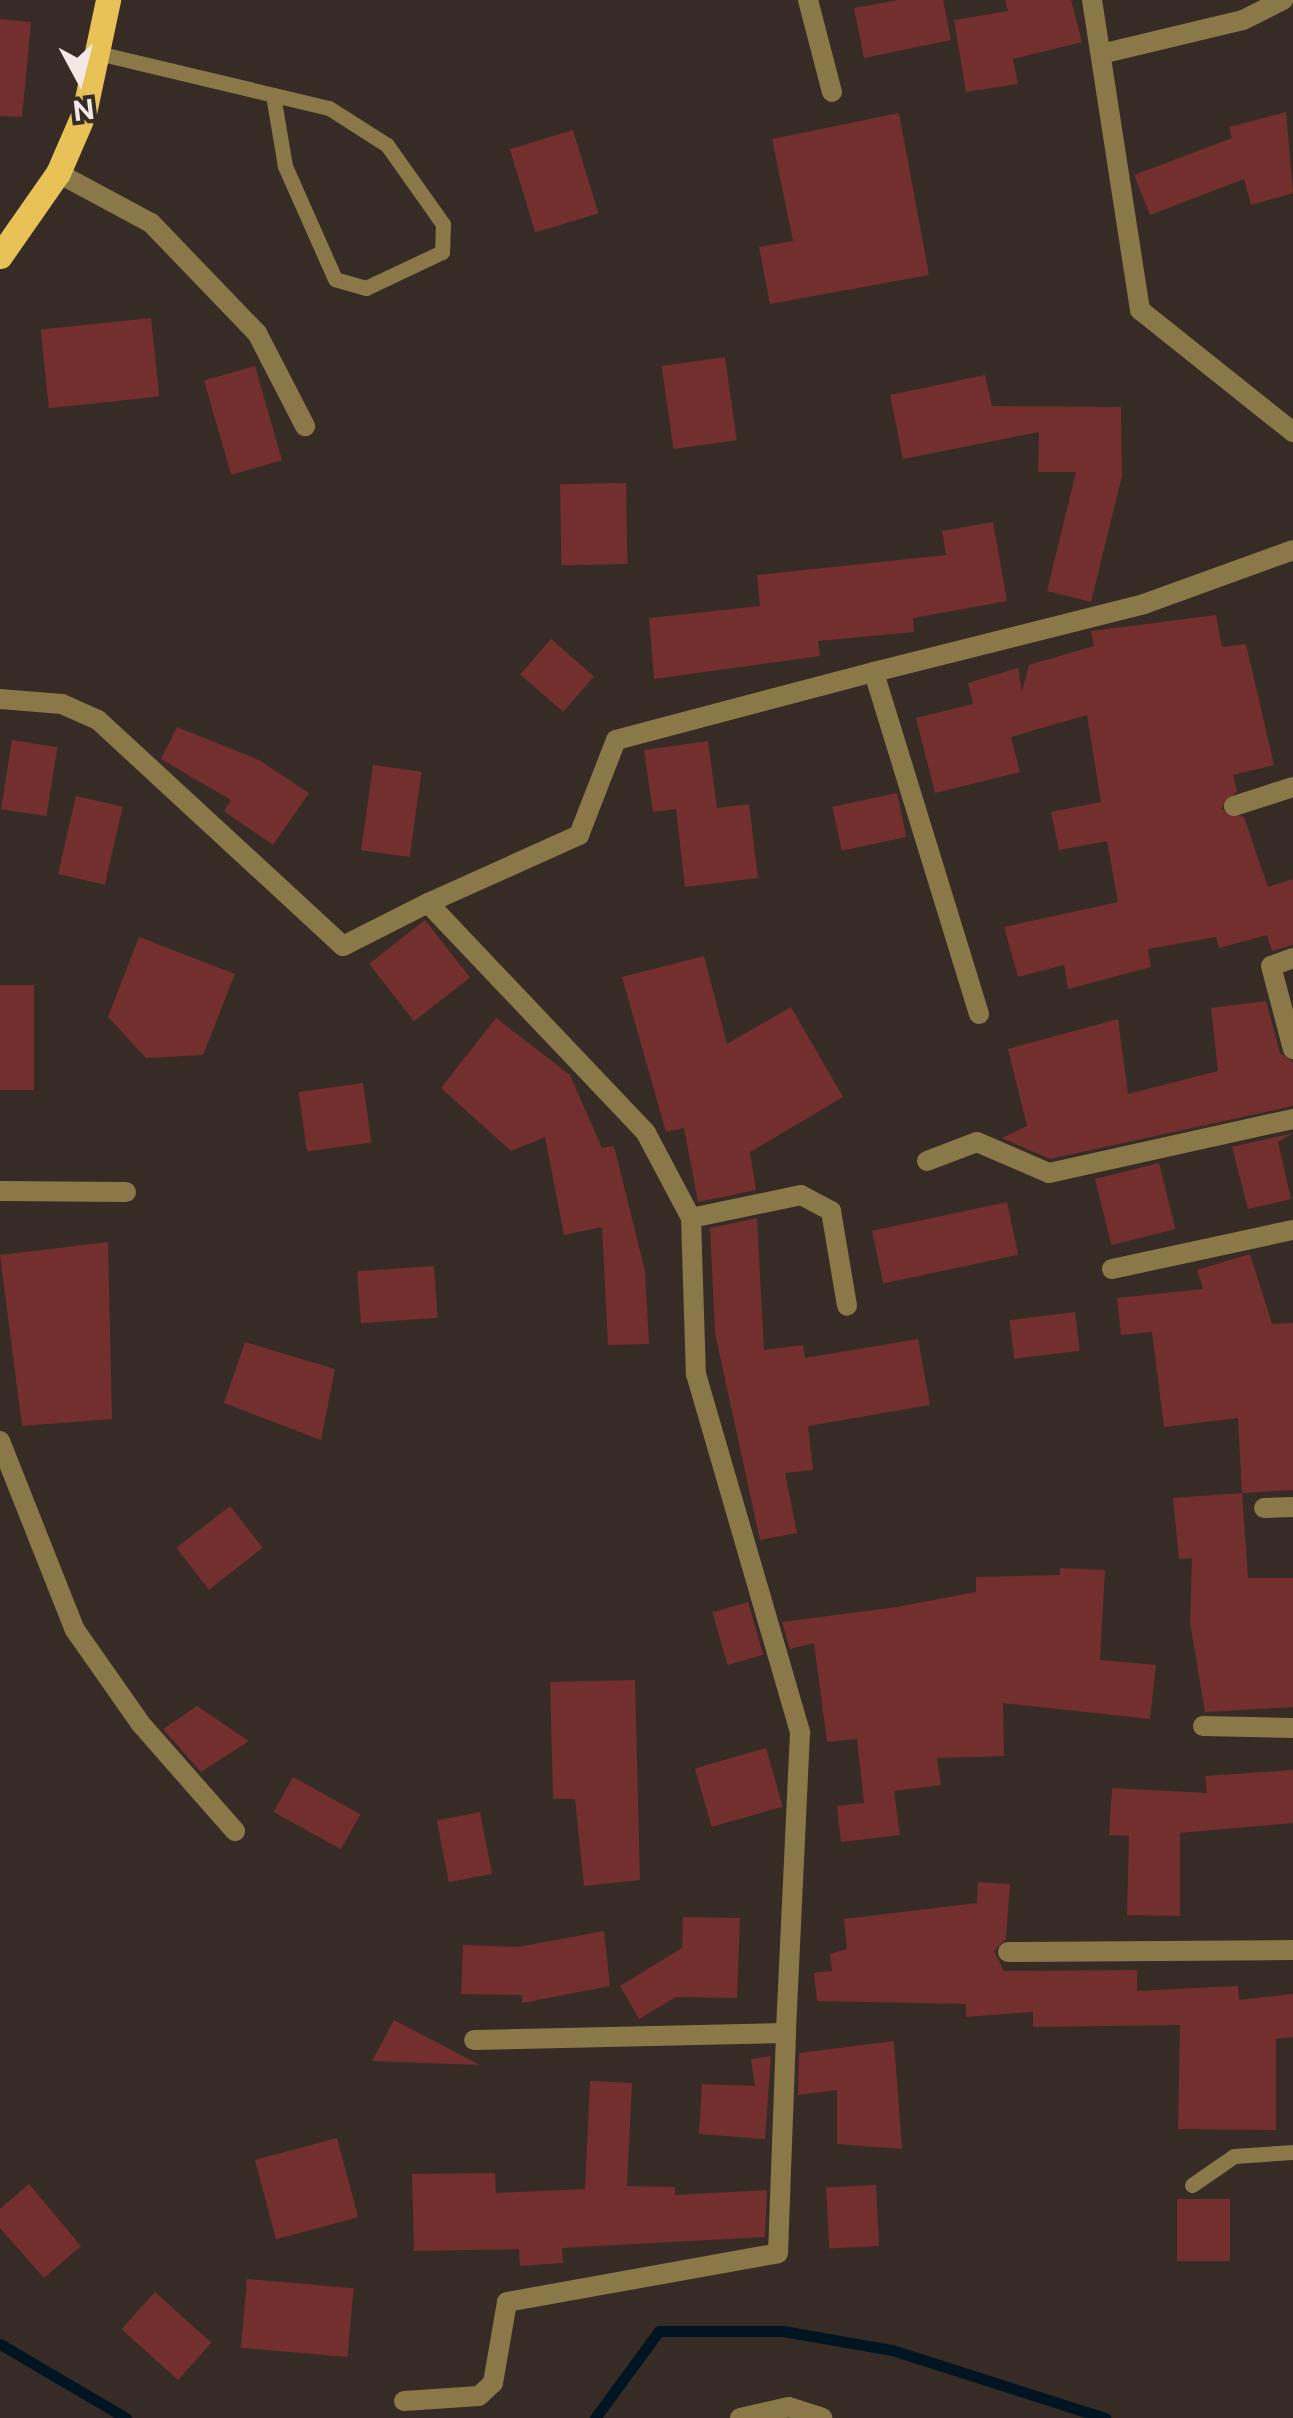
<!DOCTYPE html>
<style>
body{margin:0}
#map{position:relative;width:1293px;height:2418px;overflow:hidden;background:#372b25;font-family:"Public Sans",sans-serif}
div>[style]{position:absolute}
.stream>*{height:11px;margin:-5.5px;padding:0 5.5px;transform-origin:5.5px;border-radius:5.5px;background:#001521}
.building>*{inset:0;background:#732f2d;transform-origin:0 0}
.service>*{height:15px;margin:-7.5px;padding:0 7.5px;transform-origin:7.5px;border-radius:7.5px;background:#8a7848}
.minor>*{height:20px;margin:-10px;padding:0 10px;transform-origin:10px;border-radius:10px;background:#8a7848}
.primary>*{height:25px;margin:-12.5px;padding:0 12.5px;transform-origin:12.5px;border-radius:12.5px;background:#e8c256}
span{translate:-50% -50%;white-space:nowrap;text-align:center;line-height:1.15;-webkit-text-stroke:10px #372b25;paint-order:stroke}
.north{position:absolute;left:30px;top:30px;width:100px;height:100px;-webkit-text-stroke:8px #372b25;paint-order:stroke;rotate:173deg;font-size:28px;font-weight:700;line-height:40px;text-align:center;color:#f2e9e6}
.north::after{content:'';display:block;margin:auto;width:35px;height:45px;background:#f2e9e6;clip-path:polygon(50% 0,100% 100%,50% 72%,0 100%)}
</style>
<div id="map">
<div class="stream">
<div style="left:0;top:2344px;width:146px;rotate:30.4deg"></div>
<div style="left:595px;top:2418px;width:108px;rotate:-53.7deg"></div>
<div style="left:659px;top:2331px;width:124px"></div>
<div style="left:783px;top:2331px;width:111px;rotate:9.9deg"></div>
<div style="left:892px;top:2350px;width:224px;rotate:17.7deg"></div>
</div>
<div class="building">
<div style="clip-path:polygon(898px 0,943px 0,951px 40px,864px 58px,854px 8px)"></div>
<div style="clip-path:polygon(1005px 0,1071px 0,1082px 42px,1013px 59px,1018px 84px,966px 92px,954px 20px,1008px 11px)"></div>
<div style="clip-path:polygon(0 19px,31px 22px,22px 117px,0 116px)"></div>
<div style="clip-path:polygon(1286px 112px,1293px 193px,1251px 205px,1244px 179px,1150px 215px,1134px 175px,1232px 138px,1229px 127px)"></div>
<div style="clip-path:polygon(899px 113px,929px 275px,770px 304px,759px 247px,793px 241px,772px 139px)"></div>
<div style="left:573px;top:130px;width:87px;height:66px;rotate:73deg"></div>
<div style="left:151px;top:318px;width:79px;height:111px;rotate:84deg"></div>
<div style="left:725px;top:357px;width:84px;height:64px;rotate:82deg"></div>
<div style="left:255px;top:366px;width:98px;height:53px;rotate:74deg"></div>
<div style="clip-path:polygon(985px 375px,992px 406px,1121px 407px,1122px 476px,1091px 602px,1047px 591px,1076px 472px,1038px 472px,1039px 432px,903px 459px,890px 395px)"></div>
<div style="left:626px;top:483px;width:81px;height:66px;rotate:89deg"></div>
<div style="clip-path:polygon(993px 522px,1007px 601px,913px 618px,914px 632px,818px 641px,820px 656px,654px 679px,649px 618px,760px 606px,757px 575px,946px 555px,942px 531px)"></div>
<div style="clip-path:polygon(1216px 615px,1222px 647px,1246px 644px,1274px 765px,1233px 775px,1237px 791px,1221px 809px,1244px 817px,1268px 887px,1293px 879px,1293px 945px,1272px 951px,1267px 935px,1219px 948px,1216px 937px,1148px 949px,1151px 967px,1068px 989px,1064px 965px,1018px 977px,1004px 927px,1118px 902px,1107px 841px,1059px 850px,1051px 812px,1101px 802px,1087px 715px,1011px 737px,1020px 772px,935px 793px,916px 718px,973px 704px,968px 683px,1018px 668px,1022px 691px,1029px 665px,1094px 646px,1091px 631px)"></div>
<div style="left:551px;top:639px;width:57px;height:47px;rotate:41deg"></div>
<div style="clip-path:polygon(177px 727px,259px 760px,309px 793px,273px 845px,224px 811px,231px 800px,161px 759px)"></div>
<div style="left:12px;top:740px;width:46px;height:70px;rotate:9deg"></div>
<div style="clip-path:polygon(708px 741px,717px 808px,749px 804px,758px 878px,685px 887px,676px 809px,653px 812px,644px 750px)"></div>
<div style="left:373px;top:765px;width:49px;height:86px;rotate:8deg"></div>
<div style="left:897px;top:793px;width:45px;height:66px;rotate:78deg"></div>
<div style="left:76px;top:796px;width:48px;height:80px;rotate:13deg"></div>
<div style="left:425px;top:920px;width:73px;height:71px;rotate:52deg"></div>
<div style="clip-path:polygon(139px 937px,235px 974px,203px 1055px,146px 1058px,108px 1017px)"></div>
<div style="clip-path:polygon(704px 956px,727px 1044px,791px 1007px,843px 1097px,750px 1152px,756px 1190px,698px 1202px,684px 1128px,666px 1132px,622px 977px)"></div>
<div style="left:0;top:985px;width:34px;height:105px"></div>
<div style="clip-path:polygon(1266px 1001px,1280px 1053px,1293px 1062px,1293px 1106px,1050px 1159px,1002px 1138px,1027px 1126px,1008px 1049px,1118px 1019px,1128px 1094px,1218px 1071px,1211px 1008px)"></div>
<div style="clip-path:polygon(496px 1018px,570px 1075px,602px 1148px,614px 1146px,645px 1271px,649px 1344px,608px 1345px,602px 1227px,564px 1235px,545px 1137px,511px 1151px,441px 1088px)"></div>
<div style="left:363px;top:1083px;width:60px;height:65px;rotate:82deg"></div>
<div style="clip-path:polygon(1293px 1133px,1278px 1142px,1291px 1199px,1248px 1209px,1232px 1147px)"></div>
<div style="left:1159px;top:1163px;width:68px;height:66px;rotate:76deg"></div>
<div style="left:1007px;top:1202px;width:54px;height:138px;rotate:78deg"></div>
<div style="clip-path:polygon(757px 1218px,764px 1350px,803px 1345px,805px 1358px,918px 1339px,930px 1405px,808px 1426px,813px 1470px,785px 1473px,797px 1533px,760px 1540px,715px 1333px,710px 1228px)"></div>
<div style="clip-path:polygon(108px 1242px,112px 1419px,22px 1426px,0 1255px)"></div>
<div style="clip-path:polygon(1250px 1254px,1272px 1324px,1293px 1323px,1293px 1490px,1242px 1493px,1238px 1418px,1164px 1427px,1152px 1332px,1121px 1335px,1117px 1298px,1203px 1289px,1197px 1270px)"></div>
<div style="left:434px;top:1266px;width:52px;height:77px;rotate:86deg"></div>
<div style="left:1075px;top:1312px;width:39px;height:66px;rotate:83deg"></div>
<div style="clip-path:polygon(245px 1342px,335px 1369px,321px 1440px,224px 1403px)"></div>
<div style="clip-path:polygon(1242px 1493px,1248px 1578px,1293px 1578px,1293px 1707px,1205px 1712px,1190px 1622px,1192px 1558px,1179px 1559px,1173px 1498px)"></div>
<div style="left:230px;top:1506px;width:53px;height:68px;rotate:52deg"></div>
<div style="clip-path:polygon(1060px 1568px,1105px 1570px,1100px 1660px,1156px 1665px,1150px 1719px,1003px 1703px,1004px 1756px,937px 1758px,941px 1785px,894px 1791px,900px 1835px,841px 1842px,837px 1806px,864px 1803px,857px 1739px,827px 1742px,814px 1643px,790px 1649px,782px 1622px,897px 1607px,976px 1592px,976px 1577px,1060px 1575px)"></div>
<div style="left:748px;top:1602px;width:55px;height:37px;rotate:74deg"></div>
<div style="clip-path:polygon(635px 1680px,640px 1880px,584px 1886px,575px 1799px,553px 1799px,550px 1682px)"></div>
<div style="clip-path:polygon(197px 1706px,249px 1741px,201px 1772px,163px 1729px)"></div>
<div style="left:766px;top:1748px;width:61px;height:74px;rotate:74deg"></div>
<div style="clip-path:polygon(1293px 1770px,1293px 1823px,1180px 1833px,1180px 1916px,1127px 1915px,1129px 1836px,1109px 1835px,1112px 1788px,1207px 1793px,1205px 1776px)"></div>
<div style="left:293px;top:1777px;width:77px;height:40px;rotate:29deg"></div>
<div style="left:480px;top:1812px;width:63px;height:44px;rotate:79deg"></div>
<div style="clip-path:polygon(978px 1882px,1010px 1884px,1006px 1939px,994px 1951px,1004px 1971px,1137px 1970px,1137px 1991px,1238px 1986px,1239px 2000px,1293px 1994px,1293px 2037px,1276px 2039px,1276px 2130px,1178px 2129px,1180px 2025px,1033px 2027px,1033px 2012px,966px 2017px,966px 2004px,817px 2001px,814px 1973px,832px 1971px,830px 1954px,847px 1949px,844px 1919px,977px 1903px)"></div>
<div style="clip-path:polygon(683px 1917px,740px 1918px,737px 1998px,676px 1997px,639px 2019px,620px 1986px,682px 1948px)"></div>
<div style="clip-path:polygon(604px 1931px,610px 1986px,522px 2003px,522px 1995px,461px 1994px,463px 1945px,518px 1947px)"></div>
<div style="clip-path:polygon(394px 2020px,480px 2065px,372px 2061px)"></div>
<div style="clip-path:polygon(894px 2041px,902px 2149px,837px 2144px,837px 2090px,798px 2095px,799px 2053px)"></div>
<div style="clip-path:polygon(771px 2056px,765px 2139px,699px 2134px,702px 2084px,755px 2086px,751px 2059px)"></div>
<div style="clip-path:polygon(590px 2081px,632px 2083px,627px 2186px,675px 2187px,675px 2195px,767px 2190px,765px 2237px,562px 2248px,563px 2263px,520px 2266px,519px 2249px,414px 2251px,412px 2174px,495px 2173px,496px 2193px,585px 2189px)"></div>
<div style="left:337px;top:2138px;width:82px;height:85px;rotate:75deg"></div>
<div style="clip-path:polygon(29px 2184px,81px 2246px,44px 2278px,0 2228px,0 2209px)"></div>
<div style="left:876px;top:2185px;width:61px;height:50px;rotate:87deg"></div>
<div style="left:1230px;top:2199px;width:62px;height:53px;rotate:90deg"></div>
<div style="left:247px;top:2279px;width:107px;height:69px;rotate:5deg"></div>
<div style="left:155px;top:2292px;width:76px;height:50px;rotate:42deg"></div>
</div>
<div class="service">
<div style="left:102px;top:54px;width:233px;rotate:13.4deg"></div>
<div style="left:329px;top:108px;width:69px;rotate:32.5deg"></div>
<div style="left:387px;top:145px;width:97px;rotate:54.7deg"></div>
<div style="left:443px;top:224px;width:28px;rotate:92deg"></div>
<div style="left:442px;top:252px;width:84px;rotate:154.7deg"></div>
<div style="left:366px;top:288px;width:32px;rotate:-164deg"></div>
<div style="left:335px;top:279px;width:124px;rotate:-113.9deg"></div>
<div style="left:285px;top:166px;width:72px;rotate:-99.6deg"></div>
<div style="left:1192px;top:2185px;width:51px;rotate:-34.6deg"></div>
<div style="left:1234px;top:2156px;width:59px;rotate:-3.9deg"></div>
</div>
<div class="minor">
<div style="left:808px;top:0;width:95px;rotate:75.4deg"></div>
<div style="left:1092px;top:0;width:314px;rotate:81.2deg"></div>
<div style="left:1140px;top:310px;width:196px;rotate:38.6deg"></div>
<div style="left:1101px;top:54px;width:146px;rotate:-13.5deg"></div>
<div style="left:1243px;top:20px;width:45px;rotate:-26.6deg"></div>
<div style="left:58px;top:173px;width:106px;rotate:28.3deg"></div>
<div style="left:151px;top:223px;width:153px;rotate:46.1deg"></div>
<div style="left:257px;top:333px;width:105px;rotate:62.7deg"></div>
<div style="left:0;top:699px;width:62px;rotate:4.6deg"></div>
<div style="left:62px;top:704px;width:39px;rotate:24deg"></div>
<div style="left:98px;top:720px;width:333px;rotate:42.7deg"></div>
<div style="left:343px;top:946px;width:95px;rotate:-26.8deg"></div>
<div style="left:428px;top:903px;width:317px;rotate:46.5deg"></div>
<div style="left:646px;top:1133px;width:96px;rotate:62.1deg"></div>
<div style="left:691px;top:1218px;width:156px;rotate:88.2deg"></div>
<div style="left:696px;top:1374px;width:374px;rotate:73.8deg"></div>
<div style="left:800px;top:1733px;width:300px;rotate:92.7deg"></div>
<div style="left:786px;top:2033px;width:312px;rotate:178.7deg"></div>
<div style="left:1234px;top:806px;width:62px;rotate:-17.9deg"></div>
<div style="left:428px;top:903px;width:166px;rotate:-24.2deg"></div>
<div style="left:579px;top:835px;width:102px;rotate:-68.7deg"></div>
<div style="left:616px;top:740px;width:267px;rotate:-14.8deg"></div>
<div style="left:1293px;top:958px;width:23px;rotate:160deg"></div>
<div style="left:1271px;top:966px;width:86px;rotate:75.2deg"></div>
<div style="left:979px;top:1014px;width:358px;rotate:-107.1deg"></div>
<div style="left:874px;top:672px;width:278px;rotate:-14.1deg"></div>
<div style="left:1144px;top:604px;width:158px;rotate:-19.9deg"></div>
<div style="left:927px;top:1161px;width:53px;rotate:-20.8deg"></div>
<div style="left:977px;top:1142px;width:78px;rotate:23.3deg"></div>
<div style="left:1049px;top:1173px;width:250px;rotate:-12.5deg"></div>
<div style="left:0;top:1191px;width:126px;rotate:0.5deg"></div>
<div style="left:691px;top:1218px;width:112px;rotate:-11.8deg"></div>
<div style="left:801px;top:1195px;width:34px;rotate:28deg"></div>
<div style="left:831px;top:1211px;width:96px;rotate:80.4deg"></div>
<div style="left:1112px;top:1269px;width:185px;rotate:-12.2deg"></div>
<div style="left:0;top:1441px;width:203px;rotate:68.4deg"></div>
<div style="left:75px;top:1630px;width:113px;rotate:55deg"></div>
<div style="left:140px;top:1723px;width:144px;rotate:48.7deg"></div>
<div style="left:1264px;top:1508px;width:29px;rotate:-2deg"></div>
<div style="left:1203px;top:1726px;width:90px;rotate:1.3deg"></div>
<div style="left:1008px;top:1952px;width:285px;rotate:-0.4deg"></div>
<div style="left:404px;top:2401px;width:75px;rotate:-3.8deg"></div>
<div style="left:479px;top:2396px;width:19px;rotate:-43deg"></div>
<div style="left:493px;top:2383px;width:82px;rotate:-80.2deg"></div>
<div style="left:507px;top:2302px;width:275px;rotate:-10.2deg"></div>
<div style="left:778px;top:2253px;width:220px;rotate:-87.9deg"></div>
<div style="left:740px;top:2418px;width:50px;rotate:-12.7deg"></div>
<div style="left:789px;top:2407px;width:35px;rotate:18deg"></div>
</div>
<div class="primary">
<div style="left:0;top:256px;width:101px;rotate:-55.1deg"></div>
<div style="left:58px;top:173px;width:65px;rotate:-66.6deg"></div>
<div style="left:84px;top:113px;width:116px;rotate:-78deg"></div>
</div>
<div class="north">N</div>
</div>
